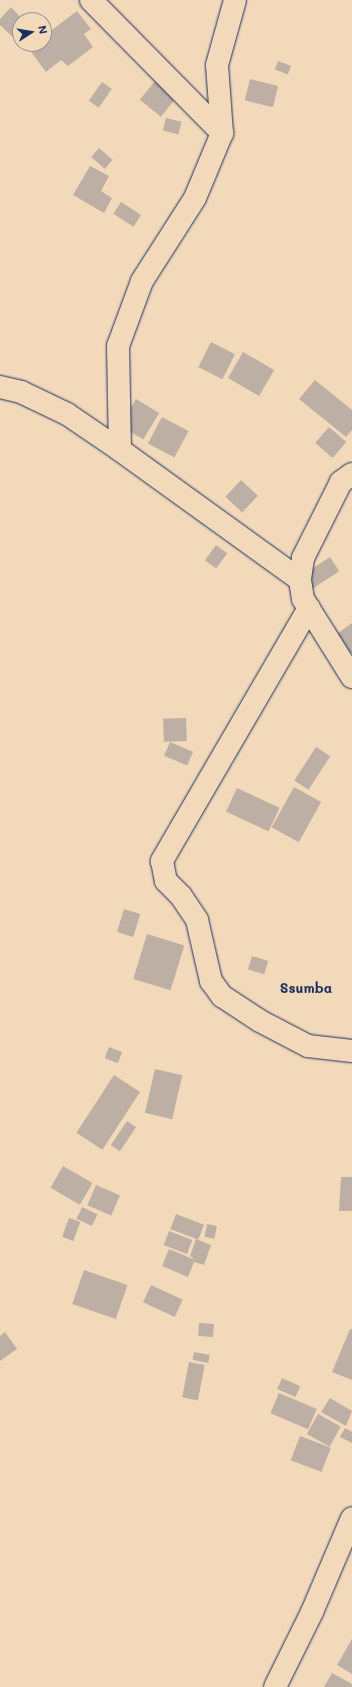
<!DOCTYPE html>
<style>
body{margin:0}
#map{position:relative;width:352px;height:1687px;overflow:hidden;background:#f2d9ba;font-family:Mali,sans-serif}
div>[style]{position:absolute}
.building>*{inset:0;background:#bdafa4;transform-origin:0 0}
.roads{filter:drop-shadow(0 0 1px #1b2f5e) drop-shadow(0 0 1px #1b2f5e)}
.minor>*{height:22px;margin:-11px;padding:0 11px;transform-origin:11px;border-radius:11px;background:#f2d9ba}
span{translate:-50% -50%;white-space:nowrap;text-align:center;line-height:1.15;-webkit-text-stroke:4px #f2d9ba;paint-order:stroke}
.quarter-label{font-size:14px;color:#1b2f5e;font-weight:700}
.north{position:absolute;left:12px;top:12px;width:40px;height:40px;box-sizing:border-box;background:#f2d9ba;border:1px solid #9c9595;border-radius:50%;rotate:78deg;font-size:11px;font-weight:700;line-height:16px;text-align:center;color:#1b2f5e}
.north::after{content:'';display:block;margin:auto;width:14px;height:18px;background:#1b2f5e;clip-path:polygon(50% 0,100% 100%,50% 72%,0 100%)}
</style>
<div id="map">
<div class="building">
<div style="clip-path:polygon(11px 7px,23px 20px,20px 20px,20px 44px,26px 44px,23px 47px,0 25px,0 19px)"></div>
<div style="clip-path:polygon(77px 11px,91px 29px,84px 34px,93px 47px,68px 66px,61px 60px,46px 72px,28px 48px,33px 44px,44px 44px,44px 36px)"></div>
<div style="left:278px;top:61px;width:14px;height:9px;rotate:21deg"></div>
<div style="left:250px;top:79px;width:29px;height:22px;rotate:14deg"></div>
<div style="left:155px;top:81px;width:27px;height:24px;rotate:39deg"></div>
<div style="left:102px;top:82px;width:12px;height:23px;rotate:35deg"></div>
<div style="left:166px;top:118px;width:16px;height:13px;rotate:14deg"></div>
<div style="left:99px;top:148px;width:18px;height:12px;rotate:41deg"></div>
<div style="clip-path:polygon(90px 166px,109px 176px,101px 191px,112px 198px,104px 213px,73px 195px)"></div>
<div style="left:121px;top:202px;width:24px;height:14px;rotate:33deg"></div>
<div style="left:211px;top:342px;width:27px;height:28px;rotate:27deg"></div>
<div style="left:243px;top:352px;width:36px;height:30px;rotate:30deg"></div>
<div style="clip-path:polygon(315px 380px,352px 410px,352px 430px,346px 437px,299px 399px)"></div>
<div style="left:136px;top:399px;width:27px;height:31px;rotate:31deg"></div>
<div style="left:162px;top:417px;width:30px;height:30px;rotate:28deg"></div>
<div style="left:329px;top:427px;width:23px;height:21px;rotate:41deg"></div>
<div style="left:241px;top:480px;width:23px;height:23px;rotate:43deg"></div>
<div style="left:216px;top:545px;width:14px;height:19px;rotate:36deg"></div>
<div style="left:330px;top:557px;width:17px;height:32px;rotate:57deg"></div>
<div style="clip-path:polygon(352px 623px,352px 652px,348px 655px,334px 636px)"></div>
<div style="left:186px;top:718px;width:23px;height:23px;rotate:88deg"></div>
<div style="left:170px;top:742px;width:25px;height:15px;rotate:23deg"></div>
<div style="left:316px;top:747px;width:17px;height:40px;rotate:33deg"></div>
<div style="left:294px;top:787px;width:31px;height:46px;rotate:29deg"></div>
<div style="left:237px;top:788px;width:47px;height:26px;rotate:25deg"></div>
<div style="left:124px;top:909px;width:17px;height:24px;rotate:17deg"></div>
<div style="left:147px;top:934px;width:39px;height:47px;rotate:17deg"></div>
<div style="left:252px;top:956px;width:17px;height:14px;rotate:17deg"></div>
<div style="left:109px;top:1047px;width:14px;height:12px;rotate:21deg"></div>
<div style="left:155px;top:1069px;width:28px;height:45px;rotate:13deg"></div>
<div style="left:114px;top:1075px;width:31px;height:69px;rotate:33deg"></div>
<div style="left:127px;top:1121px;width:11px;height:29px;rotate:34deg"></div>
<div style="left:63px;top:1166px;width:34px;height:25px;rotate:30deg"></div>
<div style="clip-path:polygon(341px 1177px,352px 1177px,352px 1211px,339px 1211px)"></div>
<div style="left:96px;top:1185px;width:26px;height:22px;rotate:23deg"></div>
<div style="left:82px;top:1207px;width:17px;height:13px;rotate:25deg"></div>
<div style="left:176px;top:1214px;width:30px;height:16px;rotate:21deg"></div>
<div style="left:69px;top:1218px;width:12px;height:20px;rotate:20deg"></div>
<div style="left:207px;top:1224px;width:10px;height:13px;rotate:11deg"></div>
<div style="left:169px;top:1231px;width:25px;height:15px;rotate:21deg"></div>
<div style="clip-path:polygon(196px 1239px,211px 1245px,204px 1265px,194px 1262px,188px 1277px,162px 1266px,169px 1249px,195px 1260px,190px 1256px)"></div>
<div style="left:84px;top:1270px;width:46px;height:36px;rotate:19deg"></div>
<div style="left:151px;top:1285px;width:35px;height:19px;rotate:25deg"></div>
<div style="left:199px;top:1323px;width:15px;height:13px;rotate:4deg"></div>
<div style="clip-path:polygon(350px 1329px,352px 1329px,352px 1380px,332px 1372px)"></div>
<div style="clip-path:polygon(5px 1332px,17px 1349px,0 1361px,0 1336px)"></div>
<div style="left:194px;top:1352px;width:16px;height:8px;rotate:11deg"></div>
<div style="left:189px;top:1362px;width:16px;height:36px;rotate:11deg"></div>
<div style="left:282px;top:1378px;width:20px;height:12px;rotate:24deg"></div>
<div style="left:279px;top:1393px;width:41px;height:22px;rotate:23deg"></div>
<div style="clip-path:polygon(330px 1398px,352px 1411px,346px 1426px,321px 1412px)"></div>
<div style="left:318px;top:1414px;width:26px;height:23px;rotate:29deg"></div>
<div style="clip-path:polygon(345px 1428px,352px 1432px,352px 1443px,340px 1437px)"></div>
<div style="left:300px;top:1436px;width:33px;height:26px;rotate:21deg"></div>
<div style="clip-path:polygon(352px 1639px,352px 1674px,337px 1665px)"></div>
<div style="clip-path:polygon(332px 1673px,352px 1684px,352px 1687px,324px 1687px)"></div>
</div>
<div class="roads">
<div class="minor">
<div style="left:91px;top:0;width:187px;rotate:45.4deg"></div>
<div style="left:0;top:387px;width:22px;rotate:13deg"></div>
<div style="left:21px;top:392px;width:51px;rotate:25.6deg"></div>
<div style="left:67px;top:414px;width:64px;rotate:34.2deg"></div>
<div style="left:120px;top:450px;width:222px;rotate:35.8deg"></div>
<div style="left:120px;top:450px;width:104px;rotate:-91.1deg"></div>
<div style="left:118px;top:346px;width:69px;rotate:-69.7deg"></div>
<div style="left:142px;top:281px;width:98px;rotate:-57.4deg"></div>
<div style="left:195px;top:198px;width:70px;rotate:-67.4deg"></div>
<div style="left:222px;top:133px;width:68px;rotate:-94.2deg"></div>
<div style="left:217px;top:65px;width:67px;rotate:-74.5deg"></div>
<div style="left:352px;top:474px;width:14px;rotate:144deg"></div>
<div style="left:341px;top:482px;width:85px;rotate:116.6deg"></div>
<div style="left:303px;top:558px;width:22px;rotate:98deg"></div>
<div style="left:300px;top:580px;width:19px;rotate:81deg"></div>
<div style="left:303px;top:599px;width:92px;rotate:57.9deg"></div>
<div style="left:309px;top:608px;width:293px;rotate:120.2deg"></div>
<div style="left:162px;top:861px;width:20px;rotate:79deg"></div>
<div style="left:166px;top:881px;width:21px;rotate:45deg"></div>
<div style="left:181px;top:896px;width:29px;rotate:56deg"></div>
<div style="left:197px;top:920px;width:63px;rotate:77.1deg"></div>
<div style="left:211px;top:981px;width:19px;rotate:54deg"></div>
<div style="left:222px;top:996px;width:45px;rotate:33.3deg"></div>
<div style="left:260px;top:1021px;width:54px;rotate:27.5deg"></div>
<div style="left:308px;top:1046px;width:44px;rotate:6.5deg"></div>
<div style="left:275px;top:1687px;width:84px;rotate:-63.7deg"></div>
<div style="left:312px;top:1612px;width:102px;rotate:-66.9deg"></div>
</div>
</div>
<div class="quarter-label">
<span style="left:306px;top:988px">Ssumba</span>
</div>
<div class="north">N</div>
</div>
